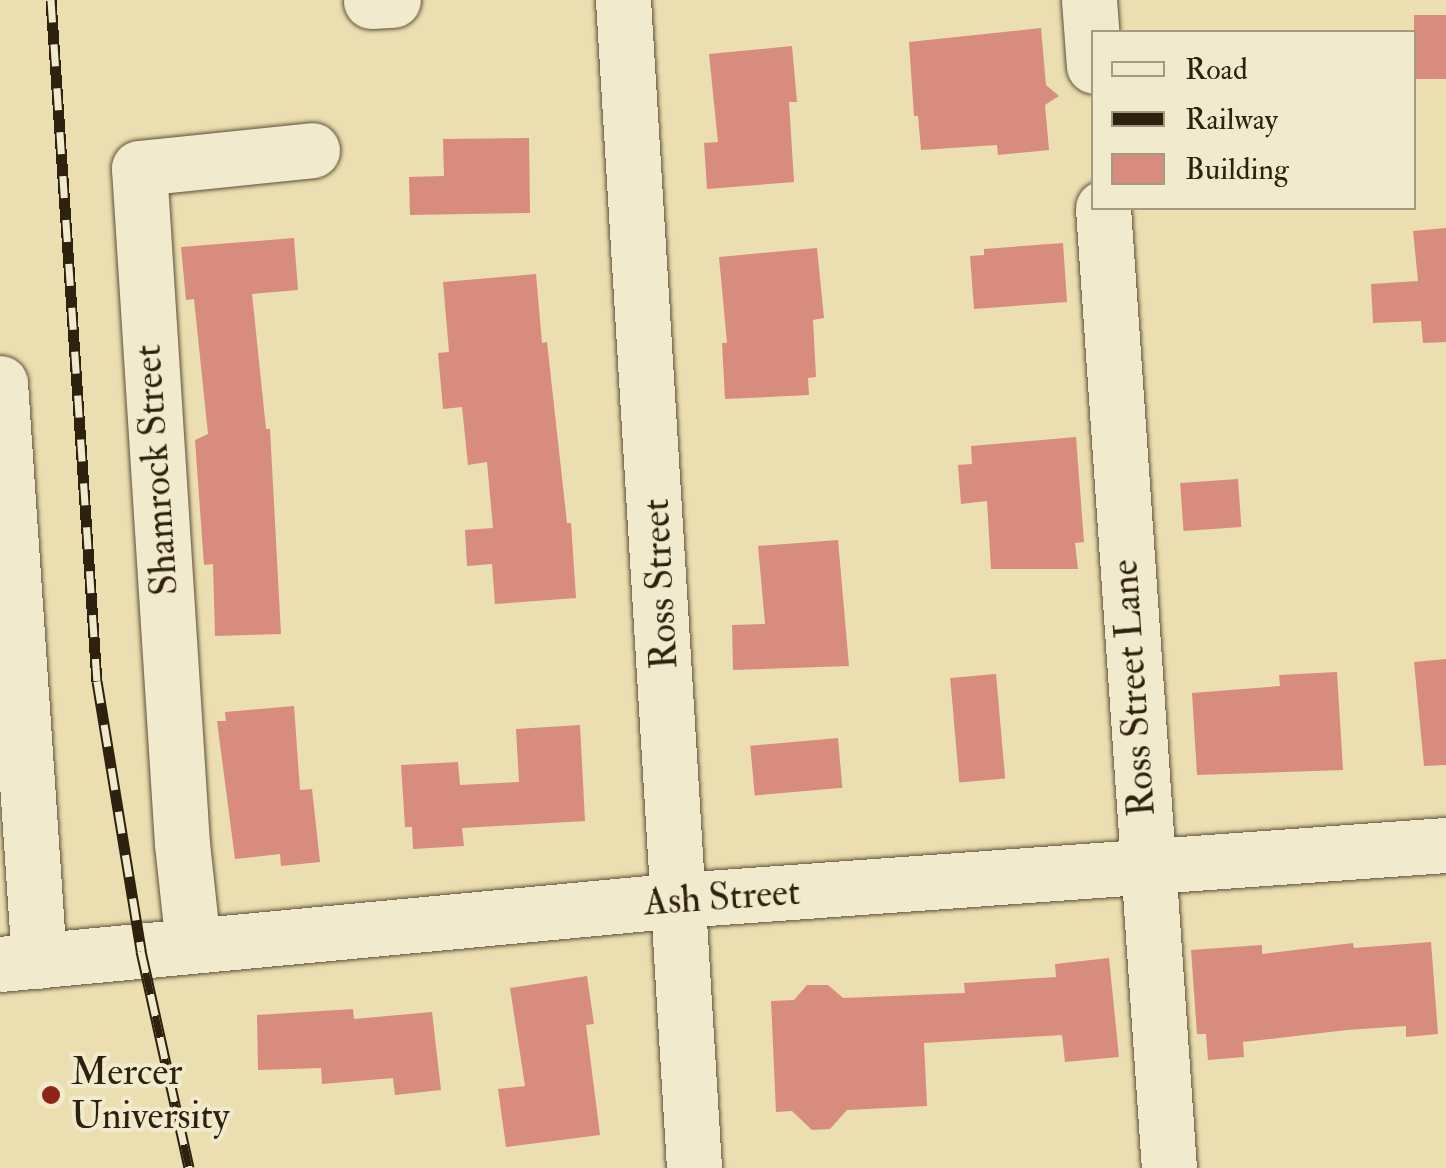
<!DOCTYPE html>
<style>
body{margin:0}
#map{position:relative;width:1446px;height:1168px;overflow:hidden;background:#ebdeb0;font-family:"IM FELL Double Pica",serif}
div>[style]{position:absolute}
.building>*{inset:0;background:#d88c7d;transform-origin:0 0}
.roads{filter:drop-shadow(0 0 2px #5e5037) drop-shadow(0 0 2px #5e5037)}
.minor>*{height:55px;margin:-27.5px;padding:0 27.5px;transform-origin:27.5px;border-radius:27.5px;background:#f2eacc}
.rail>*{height:11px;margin-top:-5.5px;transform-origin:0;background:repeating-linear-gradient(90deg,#f2eacc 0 22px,#2f210f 0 44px);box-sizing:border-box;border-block:2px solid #2f210f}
.dots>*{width:28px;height:28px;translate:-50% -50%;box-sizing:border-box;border:5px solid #f2eacc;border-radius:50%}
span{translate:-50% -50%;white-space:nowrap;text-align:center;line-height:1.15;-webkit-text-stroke:8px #f2eacc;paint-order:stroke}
.street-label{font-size:38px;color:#2f210f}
.poi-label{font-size:38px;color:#2f210f}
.left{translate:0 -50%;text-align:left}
.legend{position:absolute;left:1091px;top:30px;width:325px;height:180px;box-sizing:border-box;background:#f2eacc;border:2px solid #a49a80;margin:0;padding:12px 18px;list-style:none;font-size:30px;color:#2f210f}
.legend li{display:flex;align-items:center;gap:20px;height:50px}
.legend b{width:50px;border:2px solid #a49a80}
</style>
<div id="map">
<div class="building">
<div style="left:1446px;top:15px;width:64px;height:32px;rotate:90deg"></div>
<div style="clip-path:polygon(1041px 28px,1046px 85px,1059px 96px,1045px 105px,1049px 150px,998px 155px,997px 145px,921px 150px,918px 116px,914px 116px,909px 42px)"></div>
<div style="clip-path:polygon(792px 46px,797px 102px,789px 102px,794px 182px,707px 189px,704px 143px,718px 142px,709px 54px)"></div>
<div style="clip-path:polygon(529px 138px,530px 213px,410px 215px,409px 177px,444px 176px,443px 139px)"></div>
<div style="clip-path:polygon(1446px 228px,1446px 342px,1423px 343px,1421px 321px,1373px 323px,1371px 284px,1418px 281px,1413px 231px)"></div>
<div style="clip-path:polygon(294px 238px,298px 290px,252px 294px,266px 429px,270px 429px,281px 634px,215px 636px,213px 564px,204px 565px,195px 440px,208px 434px,194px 299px,186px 300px,181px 247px)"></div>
<div style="clip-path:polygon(1063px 243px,1067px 302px,974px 309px,970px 256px,984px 255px,984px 249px)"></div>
<div style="clip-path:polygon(817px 248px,824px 318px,813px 320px,816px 377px,808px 378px,809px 395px,725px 399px,722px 343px,727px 343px,719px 257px)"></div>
<div style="clip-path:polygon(536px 274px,542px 343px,547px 342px,567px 523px,571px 523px,576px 598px,495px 604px,492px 564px,467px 566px,465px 530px,493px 528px,487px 462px,468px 465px,462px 407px,443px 409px,438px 353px,449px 352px,443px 282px)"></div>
<div style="clip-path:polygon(1076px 437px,1084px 542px,1075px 543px,1078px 569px,991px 569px,987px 501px,961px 504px,958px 465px,972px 464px,971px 446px)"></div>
<div style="left:1238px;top:479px;width:48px;height:58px;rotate:86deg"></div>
<div style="clip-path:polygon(838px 540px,849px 666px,733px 670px,732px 625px,765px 624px,758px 546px)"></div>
<div style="clip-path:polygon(1446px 659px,1446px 765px,1424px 766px,1414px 662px)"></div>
<div style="clip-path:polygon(1337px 672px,1343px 770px,1197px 775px,1192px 693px,1280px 686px,1279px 675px)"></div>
<div style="left:996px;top:674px;width:105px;height:46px;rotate:85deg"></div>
<div style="clip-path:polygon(294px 706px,300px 790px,312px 789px,320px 862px,281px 866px,280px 854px,235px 859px,217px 721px,226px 721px,225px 712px)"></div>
<div style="clip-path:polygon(580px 725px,585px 821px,462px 828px,464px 846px,413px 849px,412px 827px,405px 827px,401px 765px,458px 762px,460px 785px,519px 782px,516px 729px)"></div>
<div style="left:838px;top:738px;width:50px;height:88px;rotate:85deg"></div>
<div style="clip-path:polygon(1431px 942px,1438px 1034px,1406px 1037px,1406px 1026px,1347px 1030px,1243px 1042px,1244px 1057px,1208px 1060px,1206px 1034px,1197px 1034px,1191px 950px,1262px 945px,1262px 954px,1353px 943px,1354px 948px)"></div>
<div style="clip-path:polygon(1109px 958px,1119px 1057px,1065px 1062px,1062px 1035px,924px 1043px,927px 1106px,847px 1110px,830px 1129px,812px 1130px,792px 1111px,776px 1112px,771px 1001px,794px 1000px,807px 985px,828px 985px,843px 998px,965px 993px,964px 983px,1056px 977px,1055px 964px)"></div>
<div style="clip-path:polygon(587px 976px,594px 1024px,586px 1025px,600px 1135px,506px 1147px,498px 1089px,525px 1086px,510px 988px)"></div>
<div style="clip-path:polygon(353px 1009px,354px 1019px,432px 1012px,441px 1090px,395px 1095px,393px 1078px,322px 1084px,321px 1068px,258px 1070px,257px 1015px)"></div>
</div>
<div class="roads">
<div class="minor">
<div style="left:623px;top:0;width:1170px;rotate:86.52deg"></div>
<div style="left:1089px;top:0;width:66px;rotate:85.7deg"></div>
<div style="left:371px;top:1px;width:22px;rotate:-3deg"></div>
<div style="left:1103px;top:208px;width:962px;rotate:86.07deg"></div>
<div style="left:0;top:383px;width:579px;rotate:86.14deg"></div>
<div style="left:193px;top:945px;width:102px;rotate:-96.2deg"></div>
<div style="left:182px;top:844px;width:677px;rotate:-93.64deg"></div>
<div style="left:139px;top:168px;width:174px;rotate:-5.9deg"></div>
<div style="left:0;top:964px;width:683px;rotate:-5.38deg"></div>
<div style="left:680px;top:900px;width:768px;rotate:-4.11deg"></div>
</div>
</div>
<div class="rail">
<div style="left:51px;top:0;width:683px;rotate:86.14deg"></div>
<div style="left:97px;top:681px;width:274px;rotate:80.7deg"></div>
<div style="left:141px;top:951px;width:222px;rotate:77.5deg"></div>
</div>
<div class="dots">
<div style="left:51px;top:1095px;background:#8f2418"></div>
</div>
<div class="street-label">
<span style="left:157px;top:470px;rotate:-94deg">Shamrock Street</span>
<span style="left:661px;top:584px;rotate:-93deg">Ross Street</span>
<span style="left:1134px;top:688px;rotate:-94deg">Ross Street Lane</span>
<span style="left:722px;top:898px;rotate:-4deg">Ash Street</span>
</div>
<div class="poi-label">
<span class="left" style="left:71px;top:1095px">Mercer<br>University</span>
</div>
<ul class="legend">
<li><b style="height:12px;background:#f2eacc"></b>Road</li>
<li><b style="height:12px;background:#2f210f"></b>Railway</li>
<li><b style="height:28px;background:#d88c7d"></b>Building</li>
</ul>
</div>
